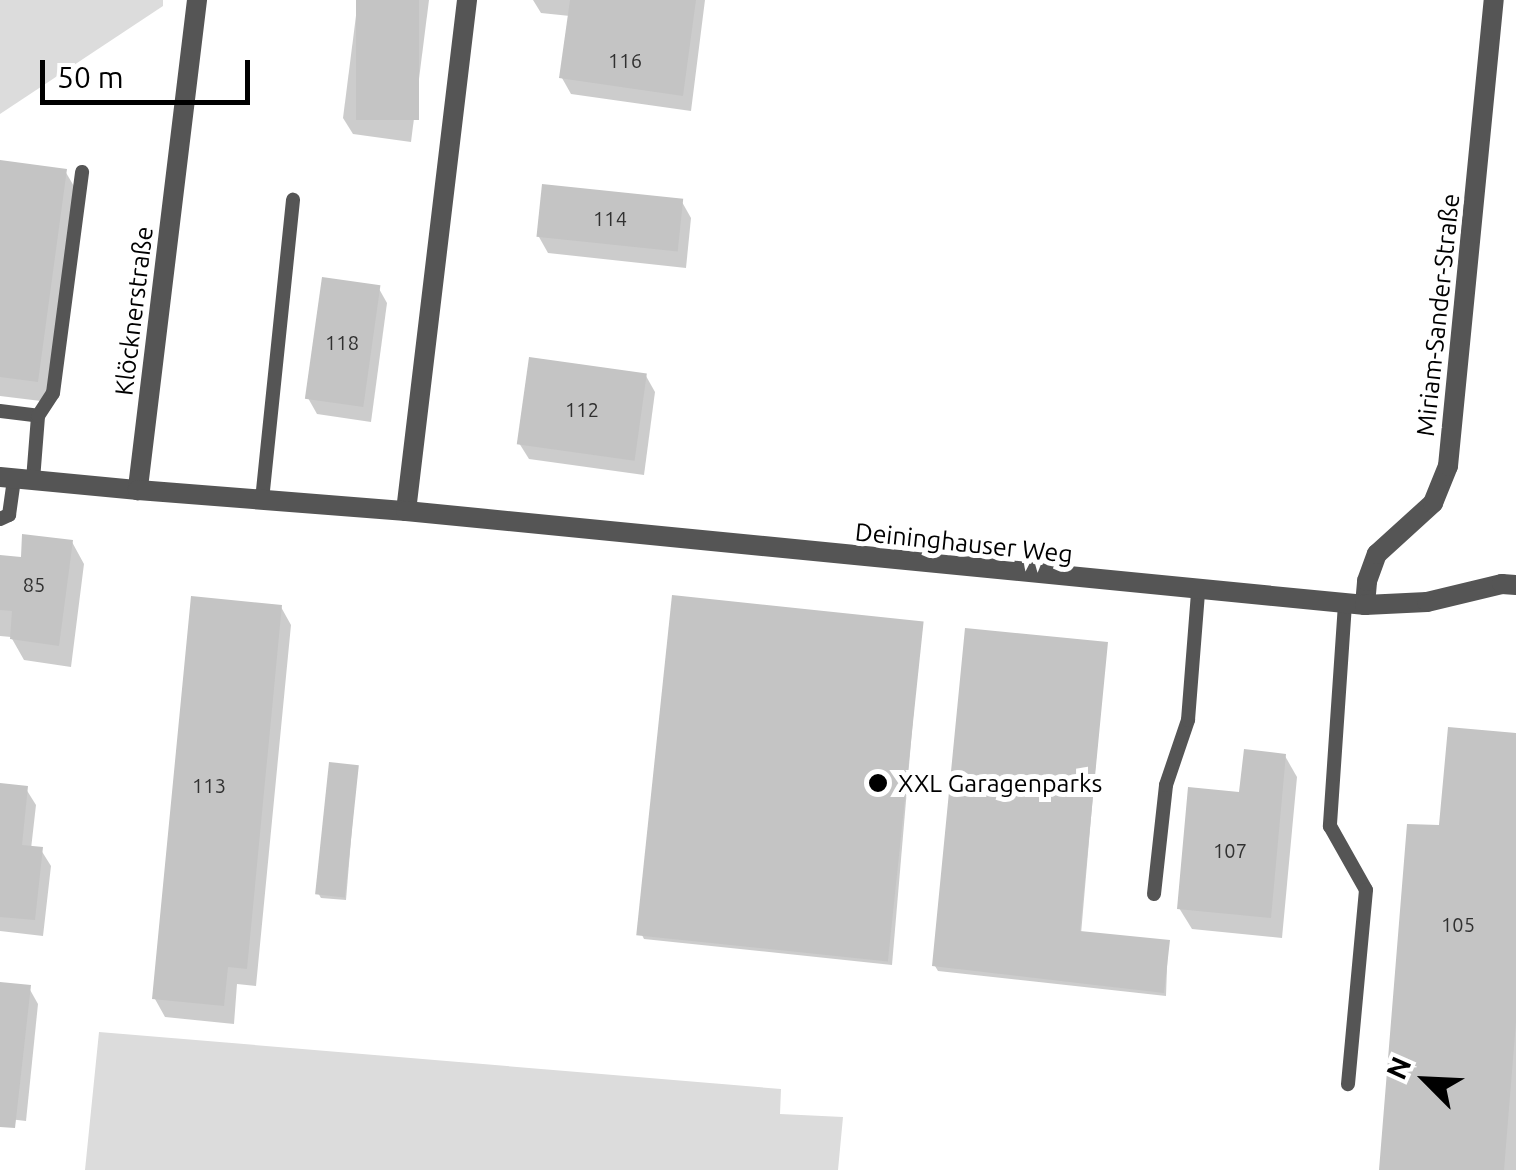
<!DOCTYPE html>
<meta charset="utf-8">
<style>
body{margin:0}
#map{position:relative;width:1516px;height:1170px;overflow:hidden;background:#fff;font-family:Ubuntu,sans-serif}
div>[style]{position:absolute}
.green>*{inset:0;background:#dcdcdc}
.shadow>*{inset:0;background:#0003}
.building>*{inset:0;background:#c4c4c4;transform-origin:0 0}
.service>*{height:14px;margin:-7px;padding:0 7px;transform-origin:7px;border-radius:7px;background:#555}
.minor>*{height:20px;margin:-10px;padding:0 10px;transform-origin:10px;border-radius:10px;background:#555}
.tertiary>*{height:20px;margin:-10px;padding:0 10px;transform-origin:10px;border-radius:10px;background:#555}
.dots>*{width:28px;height:28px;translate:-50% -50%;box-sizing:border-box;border:5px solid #fff;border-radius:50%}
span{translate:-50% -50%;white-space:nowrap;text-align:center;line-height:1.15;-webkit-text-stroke:10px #fff;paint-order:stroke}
.number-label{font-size:20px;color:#313131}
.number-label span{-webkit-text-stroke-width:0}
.street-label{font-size:25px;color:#000}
.poi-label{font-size:25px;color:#000}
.left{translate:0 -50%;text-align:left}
.north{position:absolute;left:1376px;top:1030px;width:100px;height:100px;-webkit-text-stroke:8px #fff;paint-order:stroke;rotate:294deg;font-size:28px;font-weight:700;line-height:40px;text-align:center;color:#000}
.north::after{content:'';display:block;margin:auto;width:35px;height:45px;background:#000;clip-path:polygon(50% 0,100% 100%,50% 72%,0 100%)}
.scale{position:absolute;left:40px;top:60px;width:210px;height:45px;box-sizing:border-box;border:5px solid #000;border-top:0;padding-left:12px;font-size:30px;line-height:35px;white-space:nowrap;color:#000;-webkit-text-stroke:8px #fff;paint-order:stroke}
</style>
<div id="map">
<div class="green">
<div style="clip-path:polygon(0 0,163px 0,163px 6px,0 114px)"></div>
<div style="clip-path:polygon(99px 1032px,781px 1089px,780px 1114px,843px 1117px,838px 1170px,85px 1170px)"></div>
</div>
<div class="shadow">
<div style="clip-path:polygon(358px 0,429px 0,411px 142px,353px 134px,343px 118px)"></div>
<div style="clip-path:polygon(533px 0,705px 0,691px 111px,571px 94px,562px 78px,570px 16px,541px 13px)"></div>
<div style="clip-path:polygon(0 163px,65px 171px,78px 193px,49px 402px,0 396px)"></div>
<div style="clip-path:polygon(682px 202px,691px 218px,686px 268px,548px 253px,539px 237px)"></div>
<div style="clip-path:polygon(378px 287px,387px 303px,371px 422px,317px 414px,308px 398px)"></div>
<div style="clip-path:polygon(646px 376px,655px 392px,644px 475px,529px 459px,519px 443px)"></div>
<div style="clip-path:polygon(72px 542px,84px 564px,71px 667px,24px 660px,11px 637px,0 636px,0 558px,23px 560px)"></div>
<div style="clip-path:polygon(281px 607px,291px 625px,256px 986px,237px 984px,234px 1024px,165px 1017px,155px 999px)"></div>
<div style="clip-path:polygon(921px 625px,892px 965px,644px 939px,642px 935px)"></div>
<div style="clip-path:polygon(1106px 644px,1081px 934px,1168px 942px,1166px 996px,938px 971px,935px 966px)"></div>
<div style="clip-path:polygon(1516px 736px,1516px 1170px,1381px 1170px,1441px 828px)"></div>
<div style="clip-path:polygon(1285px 756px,1297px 777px,1282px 938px,1192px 929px,1179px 908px,1242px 795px)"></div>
<div style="clip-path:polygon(357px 767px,346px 900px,321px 898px,318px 893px)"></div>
<div style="clip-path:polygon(0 786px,26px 789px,36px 805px,31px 849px,41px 850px,51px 866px,43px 936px,0 931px)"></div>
<div style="clip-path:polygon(0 985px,29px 988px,38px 1004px,26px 1121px,0 1118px)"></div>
</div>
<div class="building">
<div style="left:356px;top:0;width:63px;height:120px"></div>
<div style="clip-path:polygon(570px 0,696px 0,683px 96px,559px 78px)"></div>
<div style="clip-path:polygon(0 160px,67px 169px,38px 382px,0 377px)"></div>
<div style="left:542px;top:184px;width:142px;height:53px;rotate:6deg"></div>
<div style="left:322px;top:277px;width:59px;height:123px;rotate:8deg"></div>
<div style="left:529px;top:357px;width:119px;height:88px;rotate:8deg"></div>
<div style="clip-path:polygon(22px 534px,73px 540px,59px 646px,10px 639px,12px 611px,0 610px,0 555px,21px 557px)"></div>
<div style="left:672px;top:595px;width:253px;height:342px;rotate:6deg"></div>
<div style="clip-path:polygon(191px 596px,282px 605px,247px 969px,228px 967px,224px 1006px,152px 999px)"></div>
<div style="clip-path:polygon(965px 628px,1108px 642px,1080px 931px,1170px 940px,1164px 993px,932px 966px)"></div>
<div style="clip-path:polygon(1448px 727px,1516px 733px,1516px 1022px,1504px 1170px,1379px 1170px,1407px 824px,1439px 825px)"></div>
<div style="clip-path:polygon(1244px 749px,1286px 754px,1271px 918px,1177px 909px,1188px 787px,1239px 792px)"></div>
<div style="left:329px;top:762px;width:30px;height:133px;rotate:6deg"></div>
<div style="clip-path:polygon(0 783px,28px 786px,22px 845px,43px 847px,35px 920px,0 917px)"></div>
<div style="clip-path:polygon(0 982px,31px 985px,15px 1128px,0 1127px)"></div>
</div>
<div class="service">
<div style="left:0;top:411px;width:38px;rotate:7deg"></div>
<div style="left:33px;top:480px;width:64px;rotate:-85.5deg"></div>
<div style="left:38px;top:416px;width:27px;rotate:-57deg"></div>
<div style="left:53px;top:393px;width:223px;rotate:-82.5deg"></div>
<div style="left:262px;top:500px;width:302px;rotate:-84.1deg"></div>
<div style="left:0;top:519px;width:10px;rotate:-24deg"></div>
<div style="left:9px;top:515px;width:37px;rotate:-82deg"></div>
<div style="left:1345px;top:604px;width:223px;rotate:93.9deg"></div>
<div style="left:1330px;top:826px;width:73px;rotate:60.6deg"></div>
<div style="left:1366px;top:890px;width:195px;rotate:95.3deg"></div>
<div style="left:1154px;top:894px;width:110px;rotate:-83.7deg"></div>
<div style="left:1166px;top:785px;width:69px;rotate:-71.3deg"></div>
<div style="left:1188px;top:720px;width:128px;rotate:-85.5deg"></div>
</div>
<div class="minor">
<div style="left:0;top:477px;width:139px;rotate:5.4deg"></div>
<div style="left:406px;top:511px;width:515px;rotate:-83.19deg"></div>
<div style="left:1365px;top:605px;width:24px;rotate:-85deg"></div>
<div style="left:1367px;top:581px;width:29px;rotate:-70deg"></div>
<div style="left:1377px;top:554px;width:76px;rotate:-42.3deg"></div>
<div style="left:1433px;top:503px;width:40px;rotate:-68deg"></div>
<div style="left:1448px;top:466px;width:468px;rotate:-84.4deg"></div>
</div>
<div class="tertiary">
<div style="left:197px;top:0;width:494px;rotate:96.9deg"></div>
<div style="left:138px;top:490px;width:269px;rotate:4.5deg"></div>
<div style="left:406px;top:511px;width:964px;rotate:5.6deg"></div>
<div style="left:1365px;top:605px;width:62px;rotate:-2.8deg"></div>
<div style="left:1427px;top:602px;width:77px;rotate:-13.5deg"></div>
<div style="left:1502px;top:584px;width:14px;rotate:4deg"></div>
</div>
<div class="dots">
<div style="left:878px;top:783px;background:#000"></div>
</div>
<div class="number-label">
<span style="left:625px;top:60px">116</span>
<span style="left:610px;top:218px">114</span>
<span style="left:342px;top:342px">118</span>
<span style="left:582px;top:409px">112</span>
<span style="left:34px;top:584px">85</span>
<span style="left:209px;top:785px">113</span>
<span style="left:1230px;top:850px">107</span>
<span style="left:1458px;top:924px">105</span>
</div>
<div class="street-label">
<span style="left:134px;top:311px;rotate:-83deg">Klöcknerstraße</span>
<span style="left:1438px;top:315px;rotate:-84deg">Miriam-Sander-Straße</span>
<span style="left:964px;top:543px;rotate:6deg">Deininghauser Weg</span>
</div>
<div class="poi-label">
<span class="left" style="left:898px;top:783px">XXL Garagenparks</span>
</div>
<div class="north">N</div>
<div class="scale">50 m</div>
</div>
